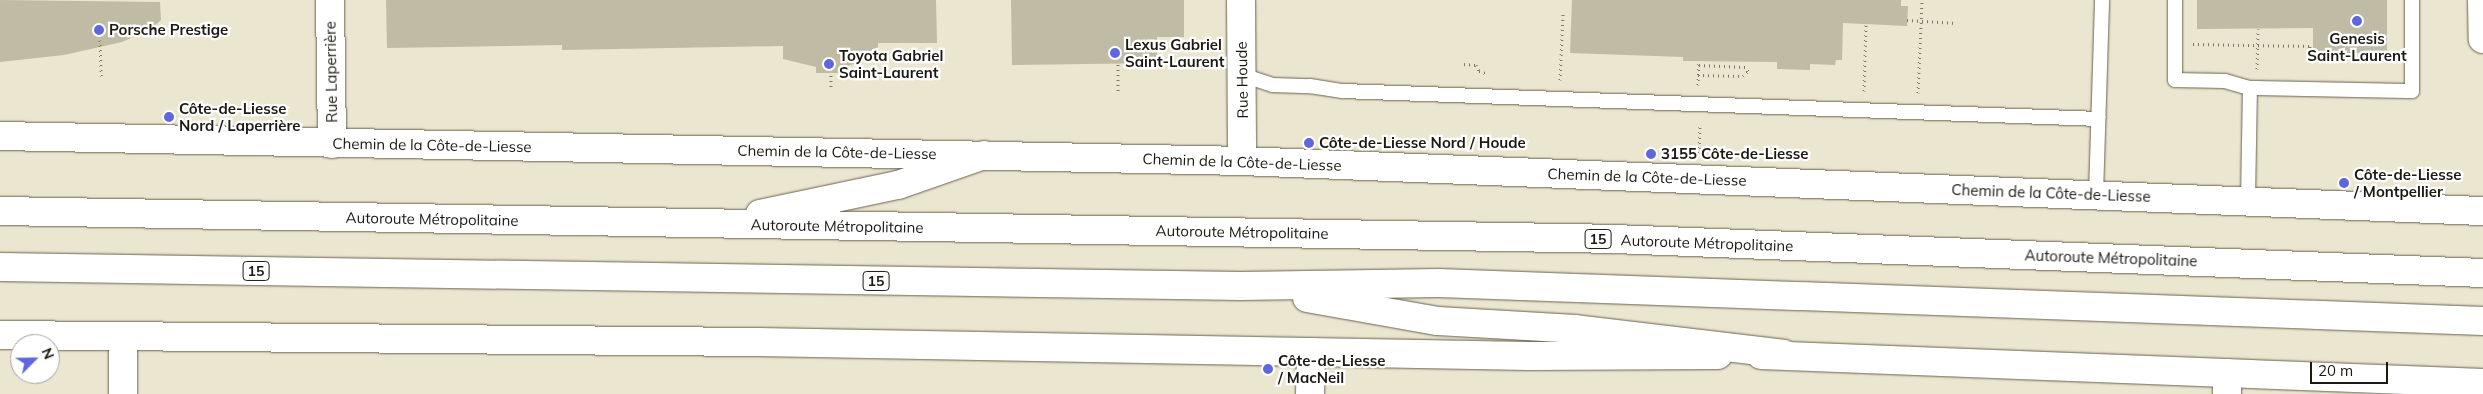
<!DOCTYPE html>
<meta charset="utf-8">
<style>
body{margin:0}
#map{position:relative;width:2483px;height:394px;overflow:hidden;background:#ebe6d0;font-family:Mulish,sans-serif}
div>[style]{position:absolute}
.building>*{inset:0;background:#c0bba5}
.path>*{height:3px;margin-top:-1.5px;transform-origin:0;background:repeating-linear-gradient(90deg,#7c796a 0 1px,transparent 0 5px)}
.roads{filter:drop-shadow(0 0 1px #686350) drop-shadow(0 0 1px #686350)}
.service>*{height:14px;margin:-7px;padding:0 7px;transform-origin:7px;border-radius:7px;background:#fff}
.minor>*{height:28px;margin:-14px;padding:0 14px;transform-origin:14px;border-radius:14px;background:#fff}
.secondary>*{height:28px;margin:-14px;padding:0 14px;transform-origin:14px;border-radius:14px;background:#fff}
.motorway>*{height:28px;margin:-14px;padding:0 14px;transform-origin:14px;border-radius:14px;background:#fff}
.dots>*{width:14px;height:14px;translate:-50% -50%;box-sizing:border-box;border:2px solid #fff;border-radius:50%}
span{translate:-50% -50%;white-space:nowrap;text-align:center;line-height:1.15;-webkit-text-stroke:4.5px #fff;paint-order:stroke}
.shield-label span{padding:1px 4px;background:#fff;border:1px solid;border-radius:4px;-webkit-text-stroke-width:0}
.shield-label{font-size:14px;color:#1b1911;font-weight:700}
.poi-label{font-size:15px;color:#1b1911;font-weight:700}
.left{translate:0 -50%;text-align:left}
.street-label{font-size:15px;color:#1b1911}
.north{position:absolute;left:10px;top:334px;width:50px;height:50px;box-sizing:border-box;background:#fff;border:1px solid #a4a3a0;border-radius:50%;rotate:67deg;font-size:14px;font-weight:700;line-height:20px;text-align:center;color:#1b1911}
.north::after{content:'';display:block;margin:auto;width:18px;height:22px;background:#5f67df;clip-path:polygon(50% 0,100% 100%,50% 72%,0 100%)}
.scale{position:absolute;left:2310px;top:362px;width:78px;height:22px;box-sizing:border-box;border:2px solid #1b1911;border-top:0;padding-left:6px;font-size:15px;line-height:18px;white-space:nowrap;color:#1b1911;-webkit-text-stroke:4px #fff;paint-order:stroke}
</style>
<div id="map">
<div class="building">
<div style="clip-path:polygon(0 0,160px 2px,161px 20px,151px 29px,122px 42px,64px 55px,0 62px)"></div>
<div style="clip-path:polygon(386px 0,936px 0,937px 43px,878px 43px,878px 57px,844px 67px,843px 73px,816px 73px,816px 67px,783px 59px,783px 46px,562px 50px,562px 45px,387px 48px)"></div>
<div style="clip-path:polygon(1011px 0,1184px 0,1184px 37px,1157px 37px,1157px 63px,1012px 65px)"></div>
<div style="clip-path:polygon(1572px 0,1901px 0,1901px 6px,1908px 6px,1907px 26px,1843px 23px,1842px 60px,1836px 60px,1835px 65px,1810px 64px,1810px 70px,1777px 69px,1777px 62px,1683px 61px,1683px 57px,1570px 53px)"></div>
<div style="clip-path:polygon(2197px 0,2387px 0,2387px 53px,2313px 53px,2313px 28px,2197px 29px)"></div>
</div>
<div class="path">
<div style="left:1907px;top:20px;width:50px;rotate:3.4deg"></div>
<div style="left:100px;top:40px;width:36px;rotate:88deg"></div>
<div style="left:2193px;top:44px;width:117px;rotate:1deg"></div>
<div style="left:2310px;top:46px;width:10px;rotate:90deg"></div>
<div style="left:2310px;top:56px;width:84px"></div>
<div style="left:1118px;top:64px;width:29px;rotate:90deg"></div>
<div style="left:1464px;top:64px;width:12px;rotate:5deg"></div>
<div style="left:1476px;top:65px;width:7px;rotate:63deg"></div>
<div style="left:1479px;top:71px;width:9px;rotate:18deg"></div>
<div style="left:2257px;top:69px;width:40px;rotate:-88.6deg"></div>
<div style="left:1698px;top:75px;width:45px;rotate:1.3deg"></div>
<div style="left:1743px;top:76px;width:7px;rotate:-45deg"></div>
<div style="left:1748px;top:71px;width:5px;rotate:-127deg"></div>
<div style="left:1745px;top:67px;width:46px;rotate:-177.5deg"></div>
<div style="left:1560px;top:80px;width:67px;rotate:-87.4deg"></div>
<div style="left:1698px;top:85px;width:23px;rotate:-88deg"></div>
<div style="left:831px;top:87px;width:14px;rotate:-90deg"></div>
<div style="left:1864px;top:91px;width:67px;rotate:-88.3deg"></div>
<div style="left:1918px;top:93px;width:93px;rotate:-87.5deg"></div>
<div style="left:1699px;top:153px;width:29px;rotate:-88deg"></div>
</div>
<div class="roads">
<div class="service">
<div style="left:2175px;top:0;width:80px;rotate:90deg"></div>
<div style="left:2175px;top:80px;width:50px;rotate:1.1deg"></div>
<div style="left:2225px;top:81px;width:26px;rotate:16deg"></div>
<div style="left:1242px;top:75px;width:32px;rotate:18deg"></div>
<div style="left:1272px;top:85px;width:38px;rotate:2deg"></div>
<div style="left:1310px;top:86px;width:33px;rotate:9deg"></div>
<div style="left:1343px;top:91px;width:756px;rotate:2.12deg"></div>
<div style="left:2096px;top:194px;width:194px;rotate:-88.2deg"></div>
<div style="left:2248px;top:200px;width:112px;rotate:-89deg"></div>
<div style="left:2250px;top:88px;width:162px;rotate:1.1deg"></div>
<div style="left:2412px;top:91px;width:91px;rotate:-90deg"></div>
</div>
<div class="minor">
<div style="left:330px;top:0;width:144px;rotate:89.2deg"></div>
<div style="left:1241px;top:0;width:161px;rotate:89.6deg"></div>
<div style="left:2482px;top:0;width:39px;rotate:89deg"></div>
<div style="left:2227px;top:373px;width:21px;rotate:90deg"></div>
<div style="left:123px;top:394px;width:57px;rotate:-90deg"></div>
<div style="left:1310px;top:394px;width:42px;rotate:-88.6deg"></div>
</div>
<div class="secondary">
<div style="left:0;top:136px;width:1242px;rotate:1.15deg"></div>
<div style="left:1242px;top:161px;width:1242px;rotate:2.31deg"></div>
<div style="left:0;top:335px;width:758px;rotate:0.53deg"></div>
<div style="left:758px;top:342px;width:771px;rotate:1.04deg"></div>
<div style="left:1529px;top:356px;width:189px;rotate:-0.3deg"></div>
<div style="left:1761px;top:355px;width:723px;rotate:2.22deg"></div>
</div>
<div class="motorway">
<div style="left:0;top:211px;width:1614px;rotate:0.99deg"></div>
<div style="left:1614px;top:239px;width:870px;rotate:2.24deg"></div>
<div style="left:760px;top:214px;width:141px;rotate:-11.9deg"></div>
<div style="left:898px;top:185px;width:91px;rotate:-19.2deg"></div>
<div style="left:0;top:267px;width:1241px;rotate:0.88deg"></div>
<div style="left:1241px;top:286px;width:198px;rotate:-0.9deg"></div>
<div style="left:1439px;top:283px;width:1045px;rotate:2.08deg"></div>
<div style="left:1307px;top:298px;width:133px;rotate:10deg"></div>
<div style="left:1438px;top:321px;width:137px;rotate:3.3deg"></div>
<div style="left:1575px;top:329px;width:210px;rotate:6.8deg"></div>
</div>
</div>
<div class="dots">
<div style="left:2357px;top:21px;background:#5f67df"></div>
<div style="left:99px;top:30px;background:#5f67df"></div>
<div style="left:1115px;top:53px;background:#5f67df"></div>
<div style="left:829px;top:64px;background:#5f67df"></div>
<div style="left:169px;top:117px;background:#5f67df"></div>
<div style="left:1309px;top:143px;background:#5f67df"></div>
<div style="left:1651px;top:154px;background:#5f67df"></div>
<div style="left:2344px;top:183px;background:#5f67df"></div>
<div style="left:1268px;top:369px;background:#5f67df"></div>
</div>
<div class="shield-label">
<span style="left:1598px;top:239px">15</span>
<span style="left:256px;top:271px">15</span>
<span style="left:876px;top:281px">15</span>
</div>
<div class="poi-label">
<span class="left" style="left:109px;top:30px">Porsche Prestige</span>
<span style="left:2357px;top:47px">Genesis<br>Saint-Laurent</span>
<span class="left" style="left:1125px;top:53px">Lexus Gabriel<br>Saint-Laurent</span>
<span class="left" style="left:839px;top:64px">Toyota Gabriel<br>Saint-Laurent</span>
<span class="left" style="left:179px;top:117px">Côte-de-Liesse<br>Nord / Laperrière</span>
<span class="left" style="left:1319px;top:143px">Côte-de-Liesse Nord / Houde</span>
<span class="left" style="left:1661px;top:154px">3155 Côte-de-Liesse</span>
<span class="left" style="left:2354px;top:183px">Côte-de-Liesse<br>/ Montpellier</span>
<span class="left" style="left:1278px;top:369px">Côte-de-Liesse<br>/ MacNeil</span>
</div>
<div class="street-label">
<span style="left:331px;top:72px;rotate:-91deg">Rue Laperrière</span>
<span style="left:1242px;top:80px;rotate:-91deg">Rue Houde</span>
<span style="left:432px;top:145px;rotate:1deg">Chemin de la Côte-de-Liesse</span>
<span style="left:837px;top:152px;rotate:1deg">Chemin de la Côte-de-Liesse</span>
<span style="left:1242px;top:162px;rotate:2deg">Chemin de la Côte-de-Liesse</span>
<span style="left:1647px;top:177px;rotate:2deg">Chemin de la Côte-de-Liesse</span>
<span style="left:2051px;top:193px;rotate:2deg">Chemin de la Côte-de-Liesse</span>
<span style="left:432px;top:219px;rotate:1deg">Autoroute Métropolitaine</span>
<span style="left:837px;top:226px;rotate:1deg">Autoroute Métropolitaine</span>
<span style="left:1242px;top:232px;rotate:1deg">Autoroute Métropolitaine</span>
<span style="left:1707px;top:243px;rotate:2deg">Autoroute Métropolitaine</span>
<span style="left:2111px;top:258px;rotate:2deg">Autoroute Métropolitaine</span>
</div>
<div class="north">N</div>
<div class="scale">20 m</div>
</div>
